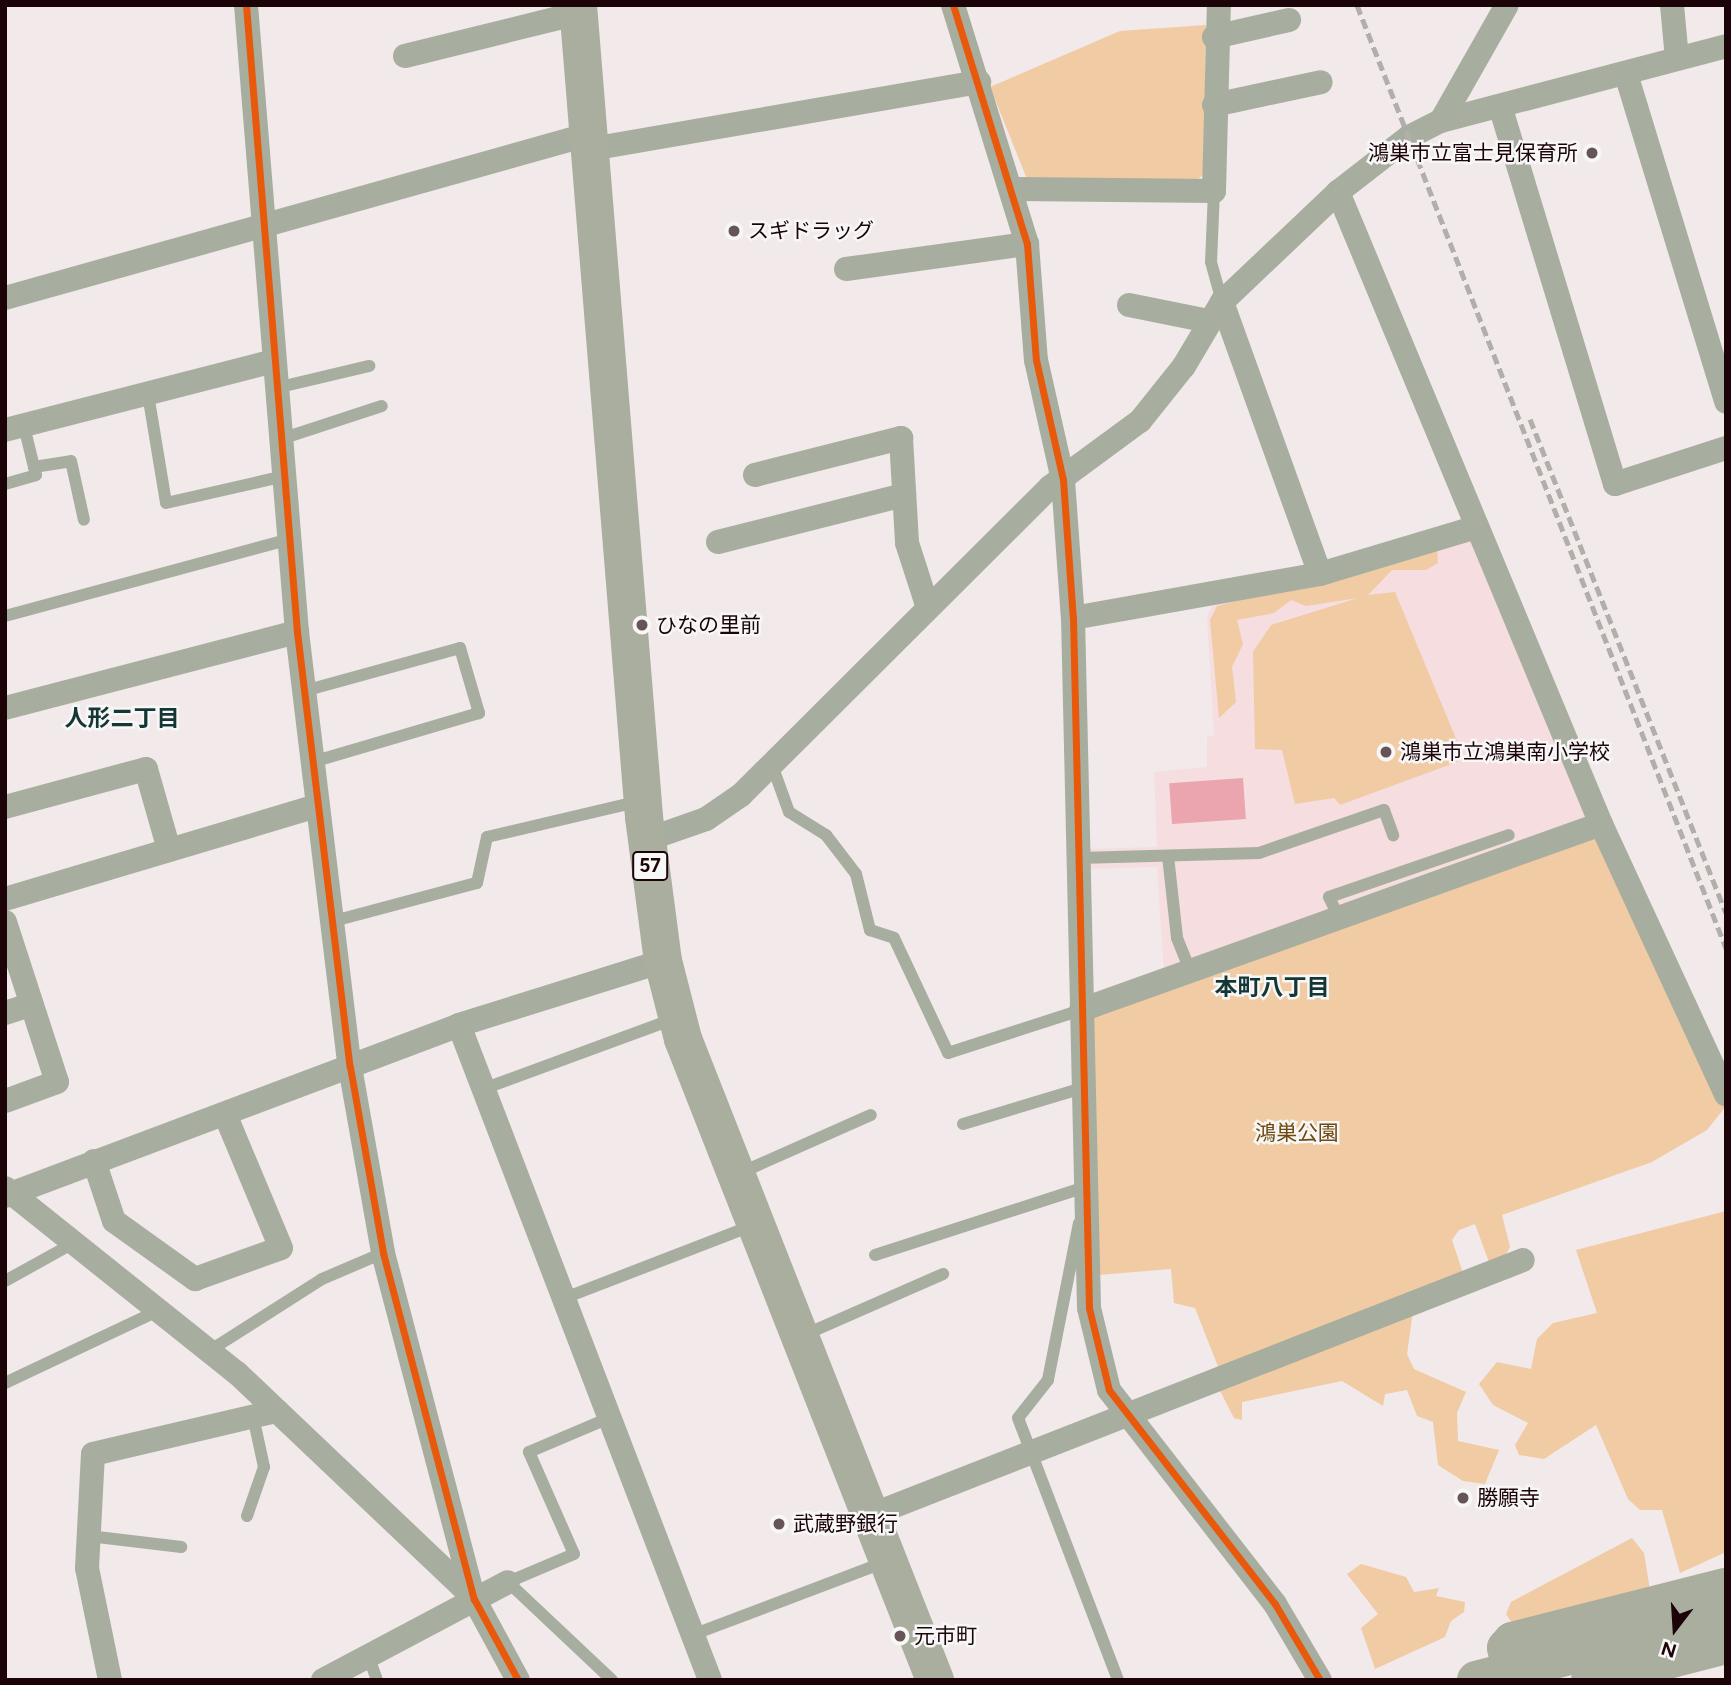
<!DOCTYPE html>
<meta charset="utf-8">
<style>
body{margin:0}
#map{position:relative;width:1731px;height:1685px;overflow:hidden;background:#f2e9ea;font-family:Figtree,"Noto Sans JP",sans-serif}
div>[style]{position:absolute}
.built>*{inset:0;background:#f5dde0}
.green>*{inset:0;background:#f0cba3}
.water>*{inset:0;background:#eaa5ae;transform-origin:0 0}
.service>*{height:12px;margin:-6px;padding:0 6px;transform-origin:6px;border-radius:6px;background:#a7ae9f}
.minor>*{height:24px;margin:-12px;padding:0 12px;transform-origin:12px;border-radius:12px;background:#a7ae9f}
.primary>*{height:38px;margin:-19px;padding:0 19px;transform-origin:19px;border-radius:19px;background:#a9ae9e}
.rail>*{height:5px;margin-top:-2.5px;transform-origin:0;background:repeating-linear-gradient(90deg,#b1afa9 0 10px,transparent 0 15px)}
.cycleway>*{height:7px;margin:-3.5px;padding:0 3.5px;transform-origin:3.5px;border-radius:3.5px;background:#e8590c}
.dots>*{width:19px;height:19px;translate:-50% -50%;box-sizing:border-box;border:4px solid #f7f7f7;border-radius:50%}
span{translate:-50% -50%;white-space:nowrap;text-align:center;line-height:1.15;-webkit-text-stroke:5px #f7f7f7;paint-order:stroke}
.shield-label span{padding:2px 5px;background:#f7f7f7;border:2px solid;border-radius:5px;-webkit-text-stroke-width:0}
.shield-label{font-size:19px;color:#1c0307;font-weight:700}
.poi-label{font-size:21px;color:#1c0307}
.right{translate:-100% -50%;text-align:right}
.left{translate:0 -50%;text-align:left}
.park-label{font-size:21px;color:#70490e}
.neighbourhood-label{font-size:23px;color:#143635;font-weight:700}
.frame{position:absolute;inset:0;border:7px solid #1c0307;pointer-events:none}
.north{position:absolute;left:1640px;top:1594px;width:70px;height:70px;-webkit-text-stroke:5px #f7f7f7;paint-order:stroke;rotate:197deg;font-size:19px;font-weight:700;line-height:28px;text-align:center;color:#1c0307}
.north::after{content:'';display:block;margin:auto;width:24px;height:32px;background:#1c0307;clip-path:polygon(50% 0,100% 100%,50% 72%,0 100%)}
</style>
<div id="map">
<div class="built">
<div style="clip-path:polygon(1474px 539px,1590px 815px,1164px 973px,1157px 867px,1085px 869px,1085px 849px,1157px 847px,1154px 772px,1207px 767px,1207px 737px,1214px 736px,1207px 616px,1214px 602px)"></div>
</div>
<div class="green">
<div style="clip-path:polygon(1206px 25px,1204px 173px,1198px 180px,1027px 179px,990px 87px,1120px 31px)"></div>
<div style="clip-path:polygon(1437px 546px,1438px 563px,1426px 570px,1392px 570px,1368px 595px,1395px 592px,1462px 753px,1457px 762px,1340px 805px,1334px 798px,1295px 804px,1282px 750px,1255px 749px,1253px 652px,1271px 625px,1358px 598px,1306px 606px,1291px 600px,1274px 613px,1237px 620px,1243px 644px,1232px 667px,1236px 702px,1219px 718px,1210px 620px,1217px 606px)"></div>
<div style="clip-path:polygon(1599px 828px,1726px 1094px,1726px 1106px,1707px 1130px,1652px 1162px,1502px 1215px,1510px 1247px,1503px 1260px,1490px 1265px,1475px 1224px,1459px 1230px,1452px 1240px,1465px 1279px,1219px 1369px,1195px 1308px,1174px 1303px,1171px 1269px,1098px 1275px,1088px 1021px,1110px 1006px)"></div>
<div style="clip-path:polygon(1726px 1211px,1726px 1552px,1680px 1573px,1662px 1510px,1640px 1510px,1628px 1499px,1596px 1425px,1544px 1459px,1519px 1455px,1515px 1445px,1528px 1423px,1493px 1405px,1479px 1384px,1497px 1362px,1531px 1369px,1537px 1339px,1553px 1323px,1597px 1313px,1576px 1250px)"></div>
<div style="clip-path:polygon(1413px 1311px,1407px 1354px,1414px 1369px,1466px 1392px,1457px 1413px,1458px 1441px,1499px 1450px,1485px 1484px,1463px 1481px,1438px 1465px,1433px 1422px,1417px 1416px,1407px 1390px,1385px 1394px,1383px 1406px,1342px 1381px,1242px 1402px,1242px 1420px,1234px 1418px,1217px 1385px)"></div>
<div style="clip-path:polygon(1632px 1538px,1644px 1553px,1650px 1590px,1514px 1626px,1506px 1614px,1511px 1602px)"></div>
<div style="clip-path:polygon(1361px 1564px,1406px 1577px,1414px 1592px,1439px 1588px,1436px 1596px,1465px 1602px,1464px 1612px,1451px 1621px,1445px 1637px,1375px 1669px,1361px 1628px,1378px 1614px,1347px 1574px)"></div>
</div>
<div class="water">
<div style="left:1243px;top:778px;width:41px;height:74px;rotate:86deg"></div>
</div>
<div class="service">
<div style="left:1214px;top:191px;width:71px;rotate:92.4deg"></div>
<div style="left:1211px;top:262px;width:41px;rotate:74.6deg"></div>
<div style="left:276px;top:388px;width:96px;rotate:-13.3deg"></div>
<div style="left:148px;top:394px;width:110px;rotate:80.6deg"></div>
<div style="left:166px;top:503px;width:122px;rotate:-12.8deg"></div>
<div style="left:24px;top:426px;width:42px;rotate:76.3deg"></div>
<div style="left:34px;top:467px;width:37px;rotate:-9deg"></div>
<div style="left:71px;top:461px;width:60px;rotate:77.6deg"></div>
<div style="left:281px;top:439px;width:106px;rotate:-18.1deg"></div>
<div style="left:5px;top:484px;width:32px;rotate:-16deg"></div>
<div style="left:36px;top:475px;width:8px;rotate:-104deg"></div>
<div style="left:5px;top:616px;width:296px;rotate:-15.1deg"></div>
<div style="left:304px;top:691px;width:162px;rotate:-15.4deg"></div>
<div style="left:460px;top:648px;width:68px;rotate:73.7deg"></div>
<div style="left:479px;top:713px;width:174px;rotate:163.6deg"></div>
<div style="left:772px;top:765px;width:50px;rotate:70.1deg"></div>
<div style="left:789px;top:812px;width:44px;rotate:31.9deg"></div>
<div style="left:826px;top:835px;width:49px;rotate:52.4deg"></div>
<div style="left:856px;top:874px;width:58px;rotate:76deg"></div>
<div style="left:870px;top:930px;width:25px;rotate:18deg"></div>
<div style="left:894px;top:938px;width:127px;rotate:64.8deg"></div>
<div style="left:948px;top:1053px;width:140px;rotate:-17.9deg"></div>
<div style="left:1168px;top:856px;width:82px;rotate:83.7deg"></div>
<div style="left:1177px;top:938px;width:35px;rotate:68deg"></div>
<div style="left:1079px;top:858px;width:180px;rotate:-1.6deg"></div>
<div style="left:1259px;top:853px;width:132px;rotate:-19deg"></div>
<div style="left:1384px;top:810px;width:27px;rotate:70deg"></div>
<div style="left:1338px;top:916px;width:21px;rotate:-115deg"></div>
<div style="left:1329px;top:897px;width:190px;rotate:-19deg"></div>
<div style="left:330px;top:922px;width:152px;rotate:-14.9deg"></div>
<div style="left:477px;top:883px;width:47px;rotate:-77.7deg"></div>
<div style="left:487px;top:837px;width:157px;rotate:-13.2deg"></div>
<div style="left:483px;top:1089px;width:202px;rotate:-20.2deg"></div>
<div style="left:963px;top:1124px;width:124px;rotate:-16.8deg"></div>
<div style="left:740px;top:1173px;width:143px;rotate:-23.9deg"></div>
<div style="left:1079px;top:1223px;width:160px;rotate:101.2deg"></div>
<div style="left:1048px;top:1380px;width:48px;rotate:128.3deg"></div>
<div style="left:1018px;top:1418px;width:280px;rotate:69.1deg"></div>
<div style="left:875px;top:1255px;width:221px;rotate:-17.9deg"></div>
<div style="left:5px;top:1281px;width:74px;rotate:-29deg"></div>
<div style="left:562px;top:1299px;width:203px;rotate:-21.1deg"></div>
<div style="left:804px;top:1335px;width:152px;rotate:-23.7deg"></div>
<div style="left:209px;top:1351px;width:134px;rotate:-32.5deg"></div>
<div style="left:322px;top:1279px;width:66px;rotate:-23.1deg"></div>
<div style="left:5px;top:1383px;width:168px;rotate:-25.3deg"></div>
<div style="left:609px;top:1418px;width:87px;rotate:157deg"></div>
<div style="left:529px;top:1452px;width:111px;rotate:66.2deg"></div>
<div style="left:574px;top:1554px;width:72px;rotate:157deg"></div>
<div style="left:508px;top:1582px;width:143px;rotate:43.3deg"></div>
<div style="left:247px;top:1516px;width:52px;rotate:-70.9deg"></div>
<div style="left:264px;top:1467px;width:52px;rotate:-102.2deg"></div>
<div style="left:89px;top:1536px;width:93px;rotate:6.8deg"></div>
<div style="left:692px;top:1635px;width:206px;rotate:-20.7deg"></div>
<div style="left:369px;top:1658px;width:23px;rotate:70deg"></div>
</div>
<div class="minor">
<div style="left:246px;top:5px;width:629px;rotate:85.35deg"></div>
<div style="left:297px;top:632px;width:438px;rotate:83.1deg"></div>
<div style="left:350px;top:1067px;width:189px;rotate:79.9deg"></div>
<div style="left:383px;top:1253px;width:358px;rotate:75.3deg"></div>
<div style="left:474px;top:1599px;width:92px;rotate:61.5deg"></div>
<div style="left:953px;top:5px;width:250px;rotate:72.8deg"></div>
<div style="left:1027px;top:244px;width:116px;rotate:85.6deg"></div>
<div style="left:1036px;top:360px;width:123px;rotate:77.3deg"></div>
<div style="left:1063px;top:480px;width:138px;rotate:85.9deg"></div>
<div style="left:1073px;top:618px;width:690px;rotate:88.67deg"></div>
<div style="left:1089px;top:1308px;width:84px;rotate:76.3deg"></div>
<div style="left:1109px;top:1390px;width:271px;rotate:52.2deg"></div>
<div style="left:1275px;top:1604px;width:88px;rotate:59.4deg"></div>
<div style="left:1672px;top:5px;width:54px;rotate:84.7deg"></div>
<div style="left:1214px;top:37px;width:77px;rotate:-12.8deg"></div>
<div style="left:405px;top:56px;width:179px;rotate:-13.9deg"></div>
<div style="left:1626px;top:74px;width:343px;rotate:73deg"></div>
<div style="left:1214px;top:105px;width:109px;rotate:-12.1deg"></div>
<div style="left:1501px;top:109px;width:392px;rotate:73.1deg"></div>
<div style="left:1615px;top:484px;width:117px;rotate:-18deg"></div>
<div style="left:1441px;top:121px;width:133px;rotate:-60.4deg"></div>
<div style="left:591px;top:149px;width:394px;rotate:-9.8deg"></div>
<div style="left:1014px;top:189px;width:200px;rotate:0.6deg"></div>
<div style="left:1214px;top:191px;width:186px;rotate:-88.5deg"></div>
<div style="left:1338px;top:192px;width:685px;rotate:67.41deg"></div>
<div style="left:1601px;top:824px;width:298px;rotate:65.2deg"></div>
<div style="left:846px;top:269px;width:183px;rotate:-7.9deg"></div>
<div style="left:5px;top:298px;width:608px;rotate:-15.66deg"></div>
<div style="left:1222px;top:302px;width:289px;rotate:70.2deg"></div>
<div style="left:1129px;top:305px;width:81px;rotate:11.4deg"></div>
<div style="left:5px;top:430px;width:277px;rotate:-14.4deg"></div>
<div style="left:755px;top:475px;width:151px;rotate:-14.2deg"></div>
<div style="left:901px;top:438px;width:105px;rotate:86.7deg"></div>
<div style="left:907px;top:543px;width:65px;rotate:72.1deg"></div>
<div style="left:718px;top:542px;width:192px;rotate:-14.2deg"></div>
<div style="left:1073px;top:618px;width:251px;rotate:-10.1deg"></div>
<div style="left:1320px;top:574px;width:164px;rotate:-16.7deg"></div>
<div style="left:5px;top:708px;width:302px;rotate:-14.6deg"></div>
<div style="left:5px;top:807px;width:146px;rotate:-15.1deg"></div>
<div style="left:146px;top:769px;width:84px;rotate:74.1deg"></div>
<div style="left:646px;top:840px;width:64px;rotate:-19.3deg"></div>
<div style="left:706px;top:819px;width:42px;rotate:-34.4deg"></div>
<div style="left:741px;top:795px;width:436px;rotate:-44.9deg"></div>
<div style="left:1050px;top:487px;width:112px;rotate:-36.3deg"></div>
<div style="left:1140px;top:421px;width:70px;rotate:-51.3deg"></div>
<div style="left:1184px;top:366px;width:74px;rotate:-59.3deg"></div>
<div style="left:1222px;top:302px;width:160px;rotate:-43.5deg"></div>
<div style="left:1338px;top:192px;width:90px;rotate:-37.8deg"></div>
<div style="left:1409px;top:137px;width:36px;rotate:-27deg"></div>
<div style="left:1441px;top:121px;width:295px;rotate:-14.7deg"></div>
<div style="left:5px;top:899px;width:326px;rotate:-16.6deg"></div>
<div style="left:5px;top:922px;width:168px;rotate:72deg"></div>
<div style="left:57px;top:1082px;width:55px;rotate:159.9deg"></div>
<div style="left:1081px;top:1010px;width:552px;rotate:-19.68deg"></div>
<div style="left:5px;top:1013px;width:28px;rotate:-18deg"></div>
<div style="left:459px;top:1025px;width:701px;rotate:69.03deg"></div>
<div style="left:94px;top:1161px;width:63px;rotate:71.6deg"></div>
<div style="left:114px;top:1221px;width:100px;rotate:35.6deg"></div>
<div style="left:195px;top:1279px;width:91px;rotate:-19.8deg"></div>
<div style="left:281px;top:1248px;width:145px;rotate:-112.7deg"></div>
<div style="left:5px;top:1188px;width:297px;rotate:38.6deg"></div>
<div style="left:237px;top:1373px;width:327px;rotate:43.5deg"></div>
<div style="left:5px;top:1196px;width:485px;rotate:-20.6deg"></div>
<div style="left:459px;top:1025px;width:214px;rotate:-17.4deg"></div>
<div style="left:869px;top:1516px;width:702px;rotate:-21.38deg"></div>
<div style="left:110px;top:1680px;width:114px;rotate:-101.6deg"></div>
<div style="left:87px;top:1568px;width:114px;rotate:-87deg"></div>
<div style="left:93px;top:1454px;width:189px;rotate:-13.2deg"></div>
<div style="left:323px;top:1680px;width:209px;rotate:-27.9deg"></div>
</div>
<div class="primary">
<div style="left:578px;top:5px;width:815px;rotate:85.35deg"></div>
<div style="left:644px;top:817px;width:145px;rotate:82.5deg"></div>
<div style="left:663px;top:961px;width:81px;rotate:75.6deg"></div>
<div style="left:683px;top:1039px;width:689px;rotate:68.54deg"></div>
<div style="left:1476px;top:1680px;width:258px;rotate:-14.4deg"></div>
<div style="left:1513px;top:1680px;width:33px;rotate:-102deg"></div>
<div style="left:1506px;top:1648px;width:9px;rotate:-49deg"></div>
<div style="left:1512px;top:1641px;width:221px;rotate:-14.2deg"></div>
<div style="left:1590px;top:1680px;width:140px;rotate:-14.4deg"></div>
</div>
<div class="rail">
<div style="left:1357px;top:5px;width:1013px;rotate:68.63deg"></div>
<div style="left:1530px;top:419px;width:531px;rotate:68.36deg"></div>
</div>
<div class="cycleway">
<div style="left:246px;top:5px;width:629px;rotate:85.35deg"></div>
<div style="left:297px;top:632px;width:438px;rotate:83.1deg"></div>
<div style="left:350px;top:1067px;width:189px;rotate:79.9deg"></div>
<div style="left:383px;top:1253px;width:358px;rotate:75.3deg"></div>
<div style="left:474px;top:1599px;width:92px;rotate:61.5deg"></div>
<div style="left:953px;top:5px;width:250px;rotate:72.8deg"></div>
<div style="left:1027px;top:244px;width:116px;rotate:85.6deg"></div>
<div style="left:1036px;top:360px;width:123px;rotate:77.3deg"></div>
<div style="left:1063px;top:480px;width:138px;rotate:85.9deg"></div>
<div style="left:1073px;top:618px;width:690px;rotate:88.67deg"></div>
<div style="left:1089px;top:1308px;width:84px;rotate:76.3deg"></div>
<div style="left:1109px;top:1390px;width:271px;rotate:52.2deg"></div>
<div style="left:1275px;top:1604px;width:88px;rotate:59.4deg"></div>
</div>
<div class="dots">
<div style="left:1592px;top:153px;background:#675456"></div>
<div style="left:734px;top:231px;background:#675456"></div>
<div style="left:642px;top:625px;background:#675456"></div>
<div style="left:1386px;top:752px;background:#675456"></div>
<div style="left:1463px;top:1498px;background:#675456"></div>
<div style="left:779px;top:1524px;background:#675456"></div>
<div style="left:900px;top:1636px;background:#675456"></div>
</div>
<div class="shield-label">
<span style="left:650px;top:866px">57</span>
</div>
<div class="poi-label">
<span class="right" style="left:1578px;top:153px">鴻巣市立富士見保育所</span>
<span class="left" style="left:748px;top:231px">スギドラッグ</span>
<span class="left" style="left:656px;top:625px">ひなの里前</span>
<span class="left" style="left:1400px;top:752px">鴻巣市立鴻巣南小学校</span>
<span class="left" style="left:1477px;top:1498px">勝願寺</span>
<span class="left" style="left:793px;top:1524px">武蔵野銀行</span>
<span class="left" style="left:914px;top:1636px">元市町</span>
</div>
<div class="park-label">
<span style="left:1297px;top:1133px">鴻巣公園</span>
</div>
<div class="neighbourhood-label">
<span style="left:122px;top:718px">人形二丁目</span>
<span style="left:1272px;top:987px">本町八丁目</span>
</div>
<div class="frame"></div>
<div class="north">N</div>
</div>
